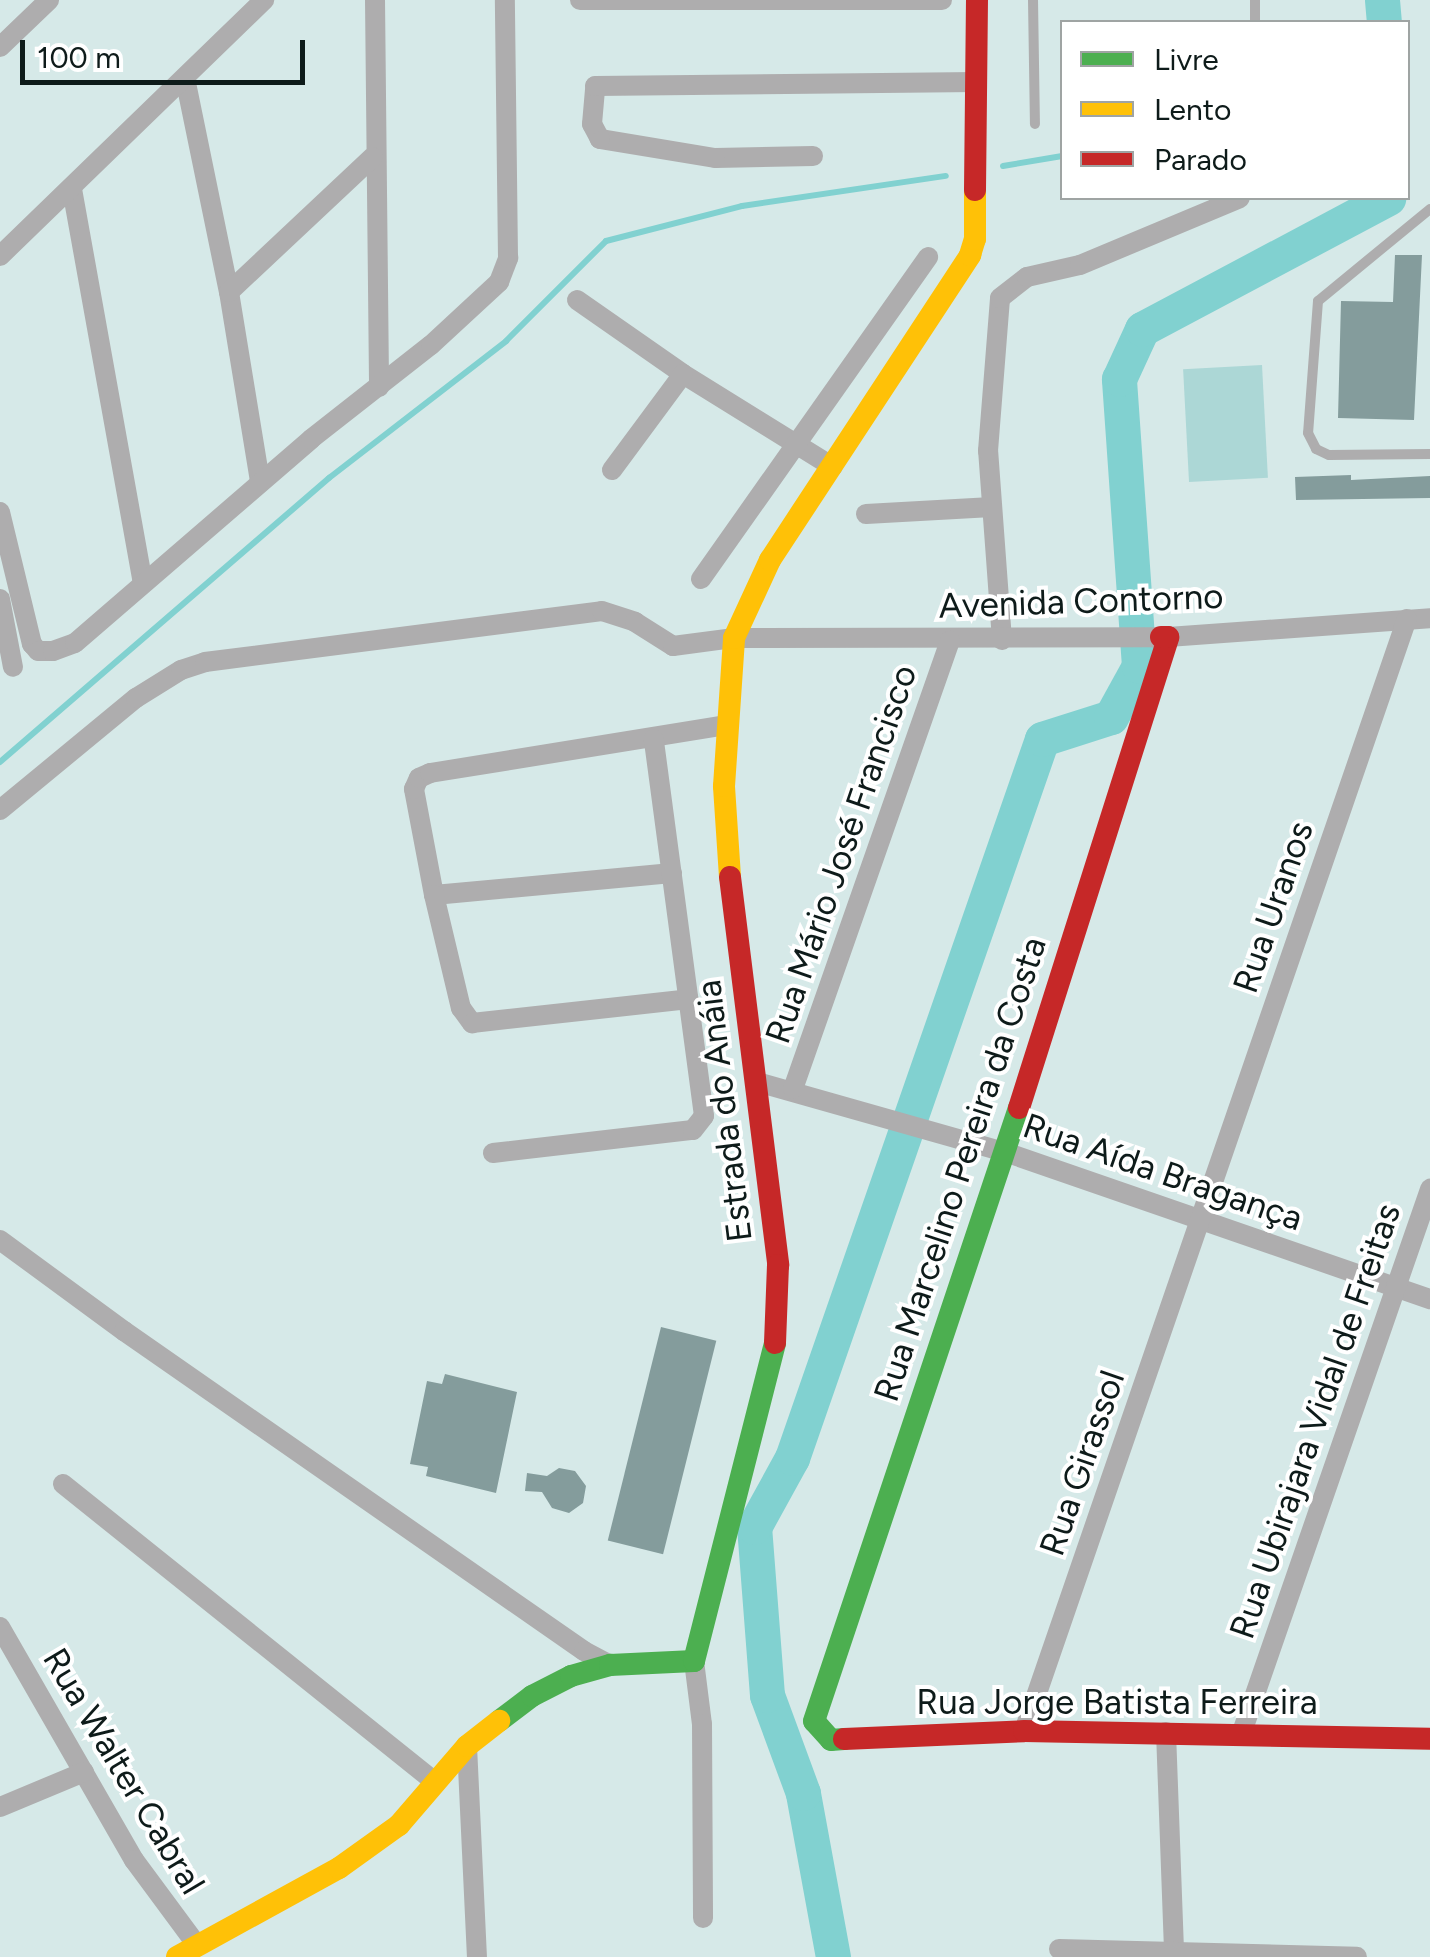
<!DOCTYPE html>
<meta charset="utf-8">
<style>
body{margin:0}
#map{position:relative;width:1430px;height:1957px;overflow:hidden;background:#d6e9e8;font-family:Figtree,sans-serif}
div>[style]{position:absolute}
.green>*{inset:0;background:#acd7d6;transform-origin:0 0}
.stream>*{height:6px;margin:-3px;padding:0 3px;transform-origin:3px;border-radius:3px;background:#81d1d0}
.river>*{height:35px;margin:-17.5px;padding:0 17.5px;transform-origin:17.5px;border-radius:17.5px;background:#81d1d0}
.building>*{inset:0;background:#849c9c;transform-origin:0 0}
.lane>*{height:10px;margin:-5px;padding:0 5px;transform-origin:5px;border-radius:5px;background:#aeadae}
.street>*{height:20px;margin:-10px;padding:0 10px;transform-origin:10px;border-radius:10px;background:#aeadae}
.fast>*{height:22px;margin:-11px;padding:0 11px;transform-origin:11px;border-radius:11px;background:#4caf50}
.slow>*{height:22px;margin:-11px;padding:0 11px;transform-origin:11px;border-radius:11px;background:#ffc107}
.jam>*{height:22px;margin:-11px;padding:0 11px;transform-origin:11px;border-radius:11px;background:#c62828}
span{translate:-50% -50%;white-space:nowrap;text-align:center;line-height:1.15;-webkit-text-stroke:8px #fff;paint-order:stroke}
.street-label{font-size:35px;color:#0e1b1a}
.legend{position:absolute;left:1060px;top:20px;width:350px;height:180px;box-sizing:border-box;background:#fff;border:2px solid #9fa4a3;margin:0;padding:12px 18px;list-style:none;font-size:30px;color:#0e1b1a}
.legend li{display:flex;align-items:center;gap:20px;height:50px}
.legend b{width:50px;border:2px solid #9fa4a3}
.scale{position:absolute;left:20px;top:40px;width:285px;height:45px;box-sizing:border-box;border:5px solid #0e1b1a;border-top:0;padding-left:12px;font-size:30px;line-height:35px;white-space:nowrap;color:#0e1b1a;-webkit-text-stroke:8px #fff;paint-order:stroke}
</style>
<div id="map">
<div class="green">
<div style="left:1262px;top:365px;width:113px;height:79px;rotate:87deg"></div>
</div>
<div class="stream">
<div style="left:1003px;top:166px;width:60px;rotate:-9.6deg"></div>
<div style="left:0;top:762px;width:435px;rotate:-40.8deg"></div>
<div style="left:329px;top:478px;width:224px;rotate:-37.7deg"></div>
<div style="left:506px;top:341px;width:141px;rotate:-45deg"></div>
<div style="left:606px;top:241px;width:140px;rotate:-14.4deg"></div>
<div style="left:742px;top:206px;width:206px;rotate:-8.4deg"></div>
</div>
<div class="river">
<div style="left:1382px;top:0;width:22px;rotate:85deg"></div>
<div style="left:833px;top:1957px;width:167px;rotate:-100.4deg"></div>
<div style="left:803px;top:1793px;width:104px;rotate:-110.2deg"></div>
<div style="left:767px;top:1695px;width:169px;rotate:-94.4deg"></div>
<div style="left:754px;top:1527px;width:79px;rotate:-61.2deg"></div>
<div style="left:792px;top:1458px;width:761px;rotate:-70.83deg"></div>
<div style="left:1042px;top:739px;width:72px;rotate:-17.7deg"></div>
<div style="left:1111px;top:717px;width:58px;rotate:-61.2deg"></div>
<div style="left:1139px;top:666px;width:288px;rotate:-94deg"></div>
<div style="left:1119px;top:379px;width:55px;rotate:-65.3deg"></div>
<div style="left:1142px;top:329px;width:279px;rotate:-28deg"></div>
</div>
<div class="building">
<div style="clip-path:polygon(1395px 255px,1422px 255px,1414px 420px,1338px 418px,1341px 301px,1393px 302px)"></div>
<div style="clip-path:polygon(1351px 475px,1351px 480px,1430px 476px,1430px 498px,1296px 500px,1295px 477px)"></div>
<div style="left:661px;top:1327px;width:57px;height:220px;rotate:14deg"></div>
<div style="clip-path:polygon(445px 1374px,517px 1392px,496px 1493px,426px 1476px,428px 1467px,410px 1464px,427px 1381px,442px 1384px)"></div>
<div style="clip-path:polygon(559px 1468px,575px 1471px,586px 1486px,583px 1503px,569px 1513px,552px 1508px,542px 1492px,525px 1491px,527px 1473px,547px 1476px)"></div>
</div>
<div class="lane">
<div style="left:1033px;top:0;width:124px;rotate:89.1deg"></div>
<div style="left:1255px;top:22px;width:22px;rotate:-90deg"></div>
<div style="left:1430px;top:209px;width:145px;rotate:140.6deg"></div>
<div style="left:1318px;top:301px;width:132px;rotate:94.3deg"></div>
<div style="left:1308px;top:433px;width:18px;rotate:63deg"></div>
<div style="left:1316px;top:449px;width:14px;rotate:25deg"></div>
<div style="left:1329px;top:455px;width:101px;rotate:-0.6deg"></div>
</div>
<div class="street">
<div style="left:375px;top:0;width:387px;rotate:89.4deg"></div>
<div style="left:580px;top:0;width:362px"></div>
<div style="left:0;top:47px;width:68px;rotate:-43.8deg"></div>
<div style="left:185px;top:78px;width:218px;rotate:78.4deg"></div>
<div style="left:229px;top:292px;width:193px;rotate:80.7deg"></div>
<div style="left:813px;top:156px;width:98px;rotate:178.8deg"></div>
<div style="left:715px;top:158px;width:117px;rotate:-170.6deg"></div>
<div style="left:600px;top:139px;width:17px;rotate:-118deg"></div>
<div style="left:592px;top:124px;width:38px;rotate:-85deg"></div>
<div style="left:595px;top:86px;width:382px;rotate:-0.6deg"></div>
<div style="left:72px;top:189px;width:400px;rotate:79.8deg"></div>
<div style="left:0;top:256px;width:368px;rotate:-44.1deg"></div>
<div style="left:229px;top:292px;width:197px;rotate:-43.2deg"></div>
<div style="left:577px;top:300px;width:129px;rotate:34.9deg"></div>
<div style="left:683px;top:374px;width:176px;rotate:31.8deg"></div>
<div style="left:612px;top:470px;width:119px;rotate:-53.5deg"></div>
<div style="left:0;top:512px;width:136px;rotate:76.4deg"></div>
<div style="left:32px;top:644px;width:9px;rotate:49deg"></div>
<div style="left:38px;top:651px;width:15px"></div>
<div style="left:53px;top:651px;width:23px;rotate:-20deg"></div>
<div style="left:75px;top:643px;width:312px;rotate:-40.8deg"></div>
<div style="left:311px;top:439px;width:152px;rotate:-38.1deg"></div>
<div style="left:431px;top:345px;width:93px;rotate:-42.8deg"></div>
<div style="left:499px;top:282px;width:26px;rotate:-69deg"></div>
<div style="left:508px;top:258px;width:258px;rotate:-90.7deg"></div>
<div style="left:866px;top:514px;width:126px;rotate:-3.2deg"></div>
<div style="left:701px;top:579px;width:394px;rotate:-54.8deg"></div>
<div style="left:0;top:599px;width:69px;rotate:79.2deg"></div>
<div style="left:1168px;top:637px;width:263px;rotate:-4.1deg"></div>
<div style="left:1002px;top:640px;width:190px;rotate:-94.2deg"></div>
<div style="left:988px;top:451px;width:153px;rotate:-85.5deg"></div>
<div style="left:1000px;top:298px;width:34px;rotate:-38deg"></div>
<div style="left:1027px;top:277px;width:54px;rotate:-12.8deg"></div>
<div style="left:1080px;top:265px;width:173px;rotate:-22.7deg"></div>
<div style="left:0;top:810px;width:176px;rotate:-39.5deg"></div>
<div style="left:136px;top:698px;width:53px;rotate:-31.9deg"></div>
<div style="left:181px;top:670px;width:25px;rotate:-18deg"></div>
<div style="left:205px;top:662px;width:400px;rotate:-7.3deg"></div>
<div style="left:602px;top:611px;width:35px;rotate:18deg"></div>
<div style="left:635px;top:622px;width:45px;rotate:32.3deg"></div>
<div style="left:673px;top:646px;width:62px;rotate:-7.5deg"></div>
<div style="left:734px;top:638px;width:427px;rotate:-0.1deg"></div>
<div style="left:672px;top:873px;width:239px;rotate:174.7deg"></div>
<div style="left:434px;top:895px;width:108px;rotate:-100.7deg"></div>
<div style="left:414px;top:789px;width:12px;rotate:-66deg"></div>
<div style="left:419px;top:778px;width:12px;rotate:-24deg"></div>
<div style="left:430px;top:773px;width:301px;rotate:-9.2deg"></div>
<div style="left:434px;top:895px;width:116px;rotate:76.6deg"></div>
<div style="left:461px;top:1008px;width:19px;rotate:54deg"></div>
<div style="left:472px;top:1023px;width:218px;rotate:-6.3deg"></div>
<div style="left:757px;top:1082px;width:258px;rotate:15.8deg"></div>
<div style="left:1005px;top:1152px;width:450px;rotate:19.1deg"></div>
<div style="left:793px;top:1089px;width:475px;rotate:-70.7deg"></div>
<div style="left:493px;top:1153px;width:201px;rotate:-6.6deg"></div>
<div style="left:693px;top:1130px;width:18px;rotate:-52deg"></div>
<div style="left:704px;top:1116px;width:380px;rotate:-97.6deg"></div>
<div style="left:0;top:1240px;width:154px;rotate:36.3deg"></div>
<div style="left:124px;top:1331px;width:560px;rotate:34.82deg"></div>
<div style="left:584px;top:1651px;width:30px;rotate:28deg"></div>
<div style="left:63px;top:1484px;width:478px;rotate:38.7deg"></div>
<div style="left:0;top:1627px;width:269px;rotate:60.1deg"></div>
<div style="left:134px;top:1860px;width:106px;rotate:53.5deg"></div>
<div style="left:694px;top:1661px;width:64px;rotate:82.8deg"></div>
<div style="left:702px;top:1724px;width:194px;rotate:89.7deg"></div>
<div style="left:1024px;top:1731px;width:1176px;rotate:-71deg"></div>
<div style="left:1166px;top:1732px;width:221px;rotate:87.9deg"></div>
<div style="left:1242px;top:1732px;width:575px;rotate:-70.9deg"></div>
<div style="left:467px;top:1746px;width:211px;rotate:87.3deg"></div>
<div style="left:0;top:1807px;width:91px;rotate:-22.6deg"></div>
<div style="left:1059px;top:1949px;width:298px;rotate:1.5deg"></div>
</div>
<div class="fast">
<div style="left:499px;top:1721px;width:41px;rotate:-37.1deg"></div>
<div style="left:532px;top:1696px;width:44px;rotate:-27.1deg"></div>
<div style="left:571px;top:1676px;width:41px;rotate:-15.8deg"></div>
<div style="left:610px;top:1665px;width:84px;rotate:-2.7deg"></div>
<div style="left:694px;top:1661px;width:328px;rotate:-75.7deg"></div>
<div style="left:844px;top:1739px;width:13px;rotate:176deg"></div>
<div style="left:831px;top:1740px;width:25px;rotate:-132deg"></div>
<div style="left:814px;top:1721px;width:646px;rotate:-71.51deg"></div>
</div>
<div class="slow">
<div style="left:730px;top:877px;width:91px;rotate:-93.8deg"></div>
<div style="left:724px;top:786px;width:148px;rotate:-86.1deg"></div>
<div style="left:734px;top:638px;width:86px;rotate:-65.2deg"></div>
<div style="left:770px;top:560px;width:365px;rotate:-56.7deg"></div>
<div style="left:970px;top:255px;width:17px;rotate:-73deg"></div>
<div style="left:975px;top:239px;width:49px;rotate:-90deg"></div>
<div style="left:177px;top:1957px;width:185px;rotate:-28.8deg"></div>
<div style="left:339px;top:1868px;width:74px;rotate:-35.6deg"></div>
<div style="left:399px;top:1825px;width:104px;rotate:-49.3deg"></div>
<div style="left:467px;top:1746px;width:41px;rotate:-38deg"></div>
</div>
<div class="jam">
<div style="left:975px;top:190px;width:190px;rotate:-89.4deg"></div>
<div style="left:730px;top:877px;width:391px;rotate:82.9deg"></div>
<div style="left:778px;top:1265px;width:78px;rotate:92.2deg"></div>
<div style="left:1019px;top:1108px;width:494px;rotate:-72.4deg"></div>
<div style="left:1168px;top:637px;width:7px;rotate:180deg"></div>
<div style="left:844px;top:1739px;width:180px;rotate:-2.5deg"></div>
<div style="left:1024px;top:1731px;width:406px;rotate:1.1deg"></div>
</div>
<div class="street-label">
<span style="left:1081px;top:601px;rotate:-2deg">Avenida Contorno</span>
<span style="left:841px;top:854px;rotate:-71deg">Rua Mário José Francisco</span>
<span style="left:1273px;top:907px;rotate:-71deg">Rua Uranos</span>
<span style="left:724px;top:1111px;rotate:-97deg">Estrada do Anáia</span>
<span style="left:960px;top:1169px;rotate:-72deg">Rua Marcelino Pereira da Costa</span>
<span style="left:1163px;top:1172px;rotate:19deg">Rua Aída Bragança</span>
<span style="left:1315px;top:1421px;rotate:-71deg">Rua Ubirajara Vidal de Freitas</span>
<span style="left:1082px;top:1463px;rotate:-71deg">Rua Girassol</span>
<span style="left:1117px;top:1702px">Rua Jorge Batista Ferreira</span>
<span style="left:124px;top:1771px;rotate:59deg">Rua Walter Cabral</span>
</div>
<ul class="legend">
<li><b style="height:12px;background:#4caf50"></b>Livre</li>
<li><b style="height:12px;background:#ffc107"></b>Lento</li>
<li><b style="height:12px;background:#c62828"></b>Parado</li>
</ul>
<div class="scale">100 m</div>
</div>
